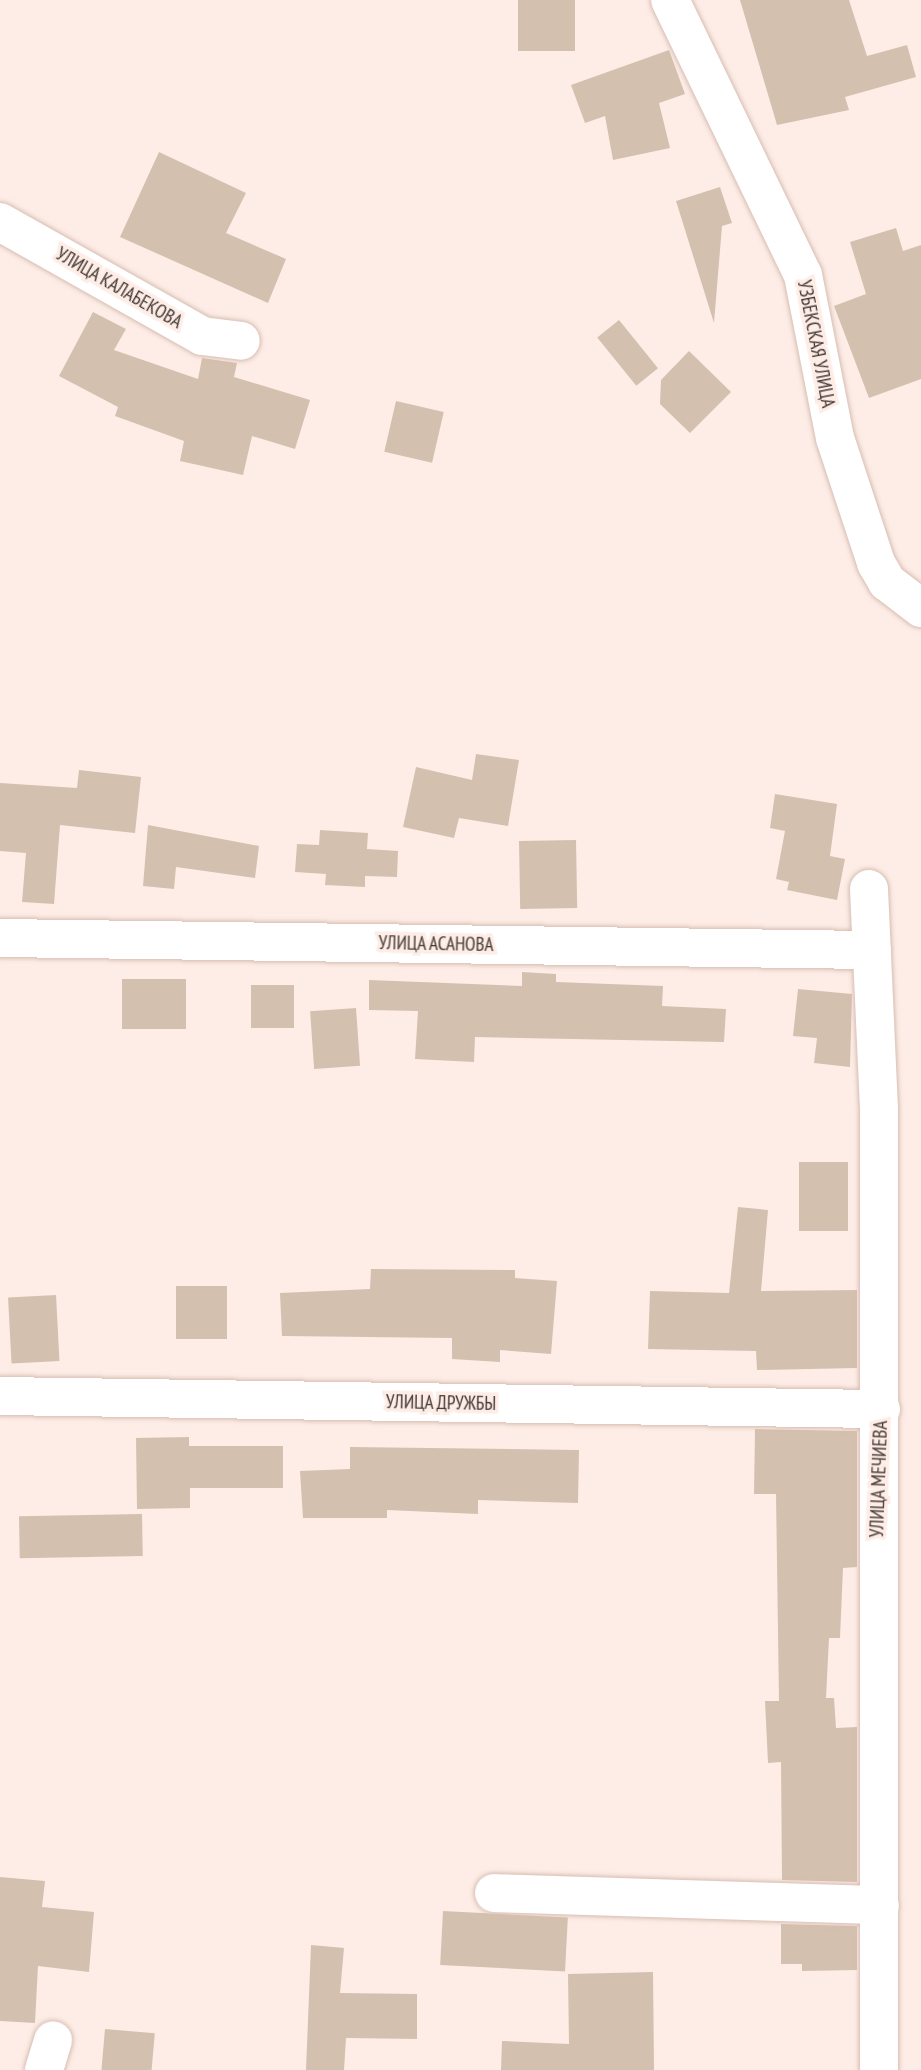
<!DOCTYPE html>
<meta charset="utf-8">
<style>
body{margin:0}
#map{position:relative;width:921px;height:2070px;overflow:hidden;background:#fdede6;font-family:"PT Sans Narrow",sans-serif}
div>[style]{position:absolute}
.building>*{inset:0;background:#d4c0ae;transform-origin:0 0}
.roads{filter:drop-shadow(0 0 2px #d7bdb2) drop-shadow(0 0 2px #d7bdb2)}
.minor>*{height:38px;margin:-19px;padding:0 19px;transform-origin:19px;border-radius:19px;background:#fff}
span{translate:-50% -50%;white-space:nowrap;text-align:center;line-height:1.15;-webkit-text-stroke:7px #fdede6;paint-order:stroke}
.street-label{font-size:19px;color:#413632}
</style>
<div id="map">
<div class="building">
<div style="left:518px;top:0;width:57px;height:51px"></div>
<div style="clip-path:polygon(740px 0,849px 0,867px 56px,907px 45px,916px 77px,845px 97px,849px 110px,777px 125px)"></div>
<div style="clip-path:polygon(669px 50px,685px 94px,659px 103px,670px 148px,613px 160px,605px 116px,585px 123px,571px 85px)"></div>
<div style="clip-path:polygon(159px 152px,246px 193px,226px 233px,286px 259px,268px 303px,120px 237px)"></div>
<div style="clip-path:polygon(720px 187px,732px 223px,722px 226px,714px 323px,676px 201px)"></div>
<div style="clip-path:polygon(896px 228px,903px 251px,921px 245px,921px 379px,869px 398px,834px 306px,866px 294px,850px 242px)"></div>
<div style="clip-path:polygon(93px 312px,126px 329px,114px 350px,198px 379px,202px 358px,237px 363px,234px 377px,310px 400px,295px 449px,252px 436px,243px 475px,180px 461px,184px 441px,115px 416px,118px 407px,59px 376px)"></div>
<div style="left:619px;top:320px;width:62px;height:28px;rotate:51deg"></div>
<div style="clip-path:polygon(689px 351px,731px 392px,690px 433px,660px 404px,661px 380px)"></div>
<div style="left:396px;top:401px;width:49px;height:52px;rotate:13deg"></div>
<div style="clip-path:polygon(476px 754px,519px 760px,508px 826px,459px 818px,454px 838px,403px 827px,416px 767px,472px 780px)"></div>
<div style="clip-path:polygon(79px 770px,141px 777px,135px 833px,60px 825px,54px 904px,22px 902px,26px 853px,0 851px,0 783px,77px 788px)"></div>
<div style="clip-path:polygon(775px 794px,837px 804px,830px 856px,845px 859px,837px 900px,787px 890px,789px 882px,776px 879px,785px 831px,770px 828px)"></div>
<div style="clip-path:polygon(148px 825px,259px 846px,255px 878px,176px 867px,174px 889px,143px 886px)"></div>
<div style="clip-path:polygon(320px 830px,368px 833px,367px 849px,398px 851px,397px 877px,365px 876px,365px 887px,325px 885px,326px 874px,295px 872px,297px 844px,319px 845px)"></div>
<div style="left:576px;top:840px;width:68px;height:57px;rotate:89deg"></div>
<div style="clip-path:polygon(522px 972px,556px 974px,556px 982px,663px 986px,662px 1006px,726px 1009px,724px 1042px,475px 1037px,474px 1062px,415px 1059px,418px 1011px,369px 1010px,369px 980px,522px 986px)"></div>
<div style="left:122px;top:979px;width:64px;height:50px"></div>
<div style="left:251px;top:985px;width:43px;height:43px"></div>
<div style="clip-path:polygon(798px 989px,852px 994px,850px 1067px,814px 1063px,817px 1038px,793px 1036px)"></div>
<div style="left:356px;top:1008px;width:58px;height:46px;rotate:86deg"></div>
<div style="left:799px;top:1162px;width:49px;height:69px"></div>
<div style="clip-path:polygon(738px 1207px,768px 1210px,761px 1291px,857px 1290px,857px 1368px,757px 1370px,756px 1351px,648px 1349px,650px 1291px,729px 1293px)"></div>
<div style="clip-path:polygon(371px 1269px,515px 1270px,515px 1278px,557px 1281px,551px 1354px,500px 1350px,500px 1362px,452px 1359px,452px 1338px,282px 1336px,280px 1293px,370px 1289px)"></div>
<div style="left:176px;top:1286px;width:51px;height:53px"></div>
<div style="left:56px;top:1295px;width:66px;height:48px;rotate:87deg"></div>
<div style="clip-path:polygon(755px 1429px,857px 1431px,857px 1567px,843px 1568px,840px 1638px,829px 1638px,826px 1698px,834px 1698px,836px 1728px,857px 1727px,857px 1882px,782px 1880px,781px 1762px,768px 1763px,765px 1701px,779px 1701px,776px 1494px,754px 1494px)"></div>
<div style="clip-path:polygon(189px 1437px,189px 1446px,283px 1446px,283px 1488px,190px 1488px,190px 1508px,137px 1509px,136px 1438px)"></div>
<div style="clip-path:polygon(350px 1447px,579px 1450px,578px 1503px,478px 1500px,478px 1514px,387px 1510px,387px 1518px,303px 1518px,300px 1471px,350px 1469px)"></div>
<div style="left:142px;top:1514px;width:42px;height:123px;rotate:89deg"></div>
<div style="clip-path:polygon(0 1877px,45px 1881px,42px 1907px,94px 1912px,89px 1972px,38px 1966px,35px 2023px,0 2021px)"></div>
<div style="left:443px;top:1911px;width:125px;height:54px;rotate:3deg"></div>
<div style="clip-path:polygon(781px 1924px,857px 1926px,857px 1970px,802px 1971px,802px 1964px,781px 1964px)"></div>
<div style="clip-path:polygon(311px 1945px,344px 1948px,340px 1993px,417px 1994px,417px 2039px,346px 2038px,344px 2070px,306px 2070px)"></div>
<div style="clip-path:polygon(653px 1972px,654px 2070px,501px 2070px,502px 2041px,569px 2044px,568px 1974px)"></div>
<div style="left:105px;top:2029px;width:50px;height:41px;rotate:5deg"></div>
</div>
<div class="roads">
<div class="minor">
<div style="left:670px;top:0;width:305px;rotate:64.2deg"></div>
<div style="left:803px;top:275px;width:166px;rotate:78.9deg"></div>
<div style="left:835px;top:438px;width:132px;rotate:71.8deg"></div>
<div style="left:876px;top:563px;width:22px;rotate:60deg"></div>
<div style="left:887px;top:582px;width:43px;rotate:37.4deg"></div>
<div style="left:0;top:222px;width:232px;rotate:29.4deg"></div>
<div style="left:202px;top:336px;width:39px;rotate:7deg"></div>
<div style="left:869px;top:889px;width:219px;rotate:87.4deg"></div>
<div style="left:879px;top:1108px;width:962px;rotate:90deg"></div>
<div style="left:0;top:938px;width:872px;rotate:0.79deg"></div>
<div style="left:0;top:1396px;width:881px;rotate:0.85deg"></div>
<div style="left:494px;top:1893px;width:386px;rotate:1.8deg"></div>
<div style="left:44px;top:2070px;width:31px;rotate:-73deg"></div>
</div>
</div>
<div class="street-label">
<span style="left:119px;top:288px;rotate:30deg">УЛИЦА КАЛАБЕКОВА</span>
<span style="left:816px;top:344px;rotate:79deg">УЗБЕКСКАЯ УЛИЦА</span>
<span style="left:436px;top:944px;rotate:1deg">УЛИЦА АСАНОВА</span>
<span style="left:441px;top:1403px;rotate:1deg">УЛИЦА ДРУЖБЫ</span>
<span style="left:879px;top:1479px;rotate:-88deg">УЛИЦА МЕЧИЕВА</span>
</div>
</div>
